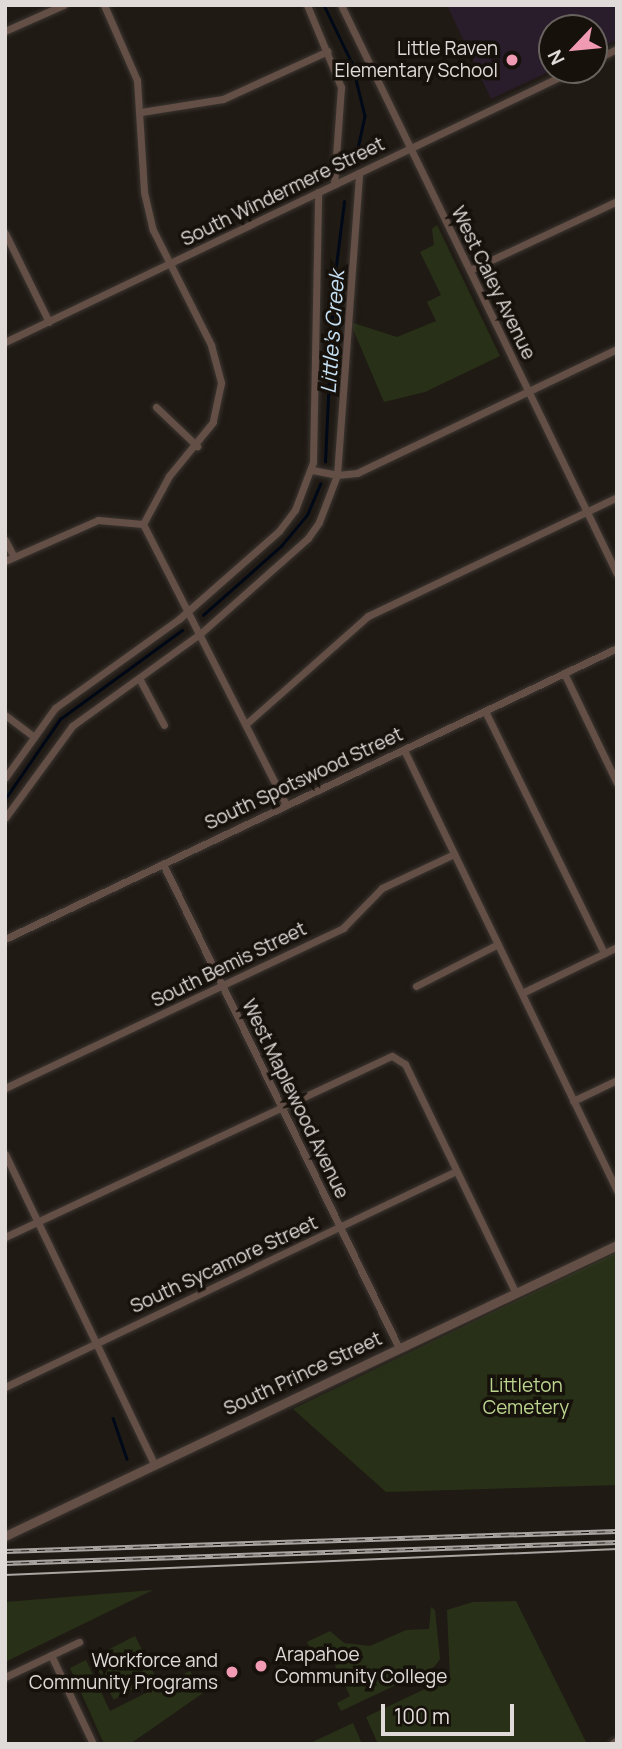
<!DOCTYPE html>
<style>
body{margin:0}
#map{position:relative;width:622px;height:1749px;overflow:hidden;background:#201a15;font-family:Manrope,sans-serif}
div>[style]{position:absolute}
.education>*{inset:0;background:#291d2b}
.green>*{inset:0;background:#283117;transform-origin:0 0}
.stream>*{height:2.5px;margin:-1.25px;padding:0 1.25px;transform-origin:1.25px;border-radius:1.25px;background:#000917}
.roads{filter:drop-shadow(0 0 2px #3b3530) drop-shadow(0 0 2px #3b3530)}
.minor>*{height:7px;margin:-3.5px;padding:0 3.5px;transform-origin:3.5px;border-radius:3.5px;background:#634f46}
.tertiary>*{height:9px;margin:-4.5px;padding:0 4.5px;transform-origin:4.5px;border-radius:4.5px;background:#634f46}
.tram>*{height:2px;margin:-1px;padding:0 1px;transform-origin:1px;border-radius:1px;background:#aba5a2}
.rail>*{height:5px;margin-top:-2.5px;transform-origin:0;background:repeating-linear-gradient(90deg,#17110c 0 8px,#aba5a2 0 16px);box-sizing:border-box;border-block:2px solid #aba5a2}
.dots>*{width:19px;height:19px;translate:-50% -50%;box-sizing:border-box;border:4px solid #17110c;border-radius:50%}
span{translate:-50% -50%;white-space:nowrap;text-align:center;line-height:1.15;-webkit-text-stroke:7px #17110c;paint-order:stroke}
.poi-label{font-size:19px;color:#e0dbd8}
.right{translate:-100% -50%;text-align:right}
.left{translate:0 -50%;text-align:left}
.street-label{font-size:19px;color:#e0dbd8}
.park-label{font-size:19px;color:#bbd58e}
.water-label{font-size:21px;color:#c6e0f4;font-style:italic}
.frame{position:absolute;inset:0;border:7px solid #e0dbd8;pointer-events:none}
.north{position:absolute;left:538px;top:14px;width:70px;height:70px;box-sizing:border-box;background:#17110c;border:2px solid #67625e;border-radius:50%;rotate:244deg;font-size:19px;font-weight:700;line-height:28px;text-align:center;color:#e0dbd8}
.north::after{content:'';display:block;margin:auto;width:24px;height:32px;background:#f19ab3;clip-path:polygon(50% 0,100% 100%,50% 72%,0 100%)}
.scale{position:absolute;left:381px;top:1704px;width:133px;height:32px;box-sizing:border-box;border:4px solid #e0dbd8;border-top:0;padding-left:9px;font-size:21px;line-height:24px;white-space:nowrap;color:#e0dbd8;-webkit-text-stroke:5px #17110c;paint-order:stroke}
</style>
<div id="map">
<div class="education">
<div style="clip-path:polygon(447px 5px,617px 5px,617px 40px,594px 50px,594px 28px,552px 28px,553px 70px,491px 99px)"></div>
</div>
<div class="green">
<div style="clip-path:polygon(437px 225px,500px 356px,425px 392px,384px 402px,350px 322px,397px 337px,436px 321px,427px 302px,441px 295px,420px 252px,434px 245px,432px 229px)"></div>
<div style="clip-path:polygon(617px 1252px,617px 1485px,386px 1492px,293px 1409px)"></div>
<div style="clip-path:polygon(153px 1590px,5px 1662px,5px 1602px)"></div>
<div style="clip-path:polygon(516px 1601px,587px 1744px,378px 1744px,366px 1717px,450px 1677px,447px 1610px,473px 1602px)"></div>
<div style="clip-path:polygon(431px 1607px,435px 1610px,440px 1659px,434px 1667px,341px 1711px,337px 1703px,350px 1696px,333px 1661px,331px 1658px,318px 1664px,307px 1642px,330px 1631px,344px 1643px,370px 1646px,406px 1630px,429px 1629px)"></div>
<div style="left:135px;top:1636px;width:47px;height:48px;rotate:63deg"></div>
<div style="clip-path:polygon(86px 1660px,110px 1711px,190px 1671px,203px 1693px,130px 1744px,104px 1744px,70px 1668px)"></div>
<div style="clip-path:polygon(353px 1723px,362px 1744px,308px 1744px)"></div>
</div>
<div class="stream">
<div style="left:324px;top:5px;width:64px;rotate:64.2deg"></div>
<div style="left:352px;top:63px;width:55px;rotate:76.2deg"></div>
<div style="left:365px;top:116px;width:43px;rotate:102.1deg"></div>
<div style="left:325px;top:462px;width:172px;rotate:-87.3deg"></div>
<div style="left:333px;top:290px;width:89px;rotate:-82.9deg"></div>
<div style="left:203px;top:615px;width:104px;rotate:-41.5deg"></div>
<div style="left:281px;top:546px;width:40px;rotate:-50deg"></div>
<div style="left:307px;top:515px;width:34px;rotate:-67deg"></div>
<div style="left:5px;top:799px;width:97px;rotate:-55.5deg"></div>
<div style="left:60px;top:719px;width:151px;rotate:-36.1deg"></div>
<div style="left:113px;top:1418px;width:43px;rotate:71.1deg"></div>
</div>
<div class="roads">
<div class="minor">
<div style="left:104px;top:5px;width:82px;rotate:66.3deg"></div>
<div style="left:137px;top:80px;width:112px;rotate:86.4deg"></div>
<div style="left:144px;top:192px;width:39px;rotate:77deg"></div>
<div style="left:153px;top:230px;width:129px;rotate:63.2deg"></div>
<div style="left:211px;top:345px;width:39px;rotate:75deg"></div>
<div style="left:221px;top:383px;width:40px;rotate:102deg"></div>
<div style="left:213px;top:422px;width:70px;rotate:129.2deg"></div>
<div style="left:169px;top:476px;width:55px;rotate:118.4deg"></div>
<div style="left:307px;top:5px;width:89px;rotate:67.5deg"></div>
<div style="left:341px;top:87px;width:98px;rotate:94.1deg"></div>
<div style="left:341px;top:5px;width:632px;rotate:64.12deg"></div>
<div style="left:5px;top:31px;width:64px;rotate:-24.1deg"></div>
<div style="left:594px;top:60px;width:25px;rotate:-26deg"></div>
<div style="left:141px;top:112px;width:83px;rotate:-9deg"></div>
<div style="left:223px;top:99px;width:115px;rotate:-24.6deg"></div>
<div style="left:5px;top:233px;width:99px;rotate:63.7deg"></div>
<div style="left:470px;top:270px;width:162px;rotate:-25.1deg"></div>
<div style="left:5px;top:342px;width:631px;rotate:-25.55deg"></div>
<div style="left:156px;top:407px;width:57px;rotate:43.6deg"></div>
<div style="left:312px;top:470px;width:25px;rotate:11deg"></div>
<div style="left:337px;top:475px;width:20px;rotate:-6deg"></div>
<div style="left:357px;top:473px;width:288px;rotate:-25.5deg"></div>
<div style="left:143px;top:524px;width:315px;rotate:63deg"></div>
<div style="left:5px;top:540px;width:19px;rotate:62deg"></div>
<div style="left:5px;top:561px;width:102px;rotate:-23.8deg"></div>
<div style="left:98px;top:520px;width:45px;rotate:5.1deg"></div>
<div style="left:564px;top:673px;width:122px;rotate:64.3deg"></div>
<div style="left:139px;top:678px;width:53px;rotate:62deg"></div>
<div style="left:485px;top:711px;width:270px;rotate:63.8deg"></div>
<div style="left:5px;top:715px;width:35px;rotate:37deg"></div>
<div style="left:246px;top:724px;width:163px;rotate:-41.5deg"></div>
<div style="left:368px;top:616px;width:276px;rotate:-25.5deg"></div>
<div style="left:404px;top:750px;width:490px;rotate:64.2deg"></div>
<div style="left:5px;top:778px;width:86px;rotate:-54.5deg"></div>
<div style="left:55px;top:708px;width:153px;rotate:-35.7deg"></div>
<div style="left:179px;top:619px;width:133px;rotate:-41.3deg"></div>
<div style="left:279px;top:531px;width:26px;rotate:-53deg"></div>
<div style="left:295px;top:510px;width:51px;rotate:-69.4deg"></div>
<div style="left:313px;top:462px;width:270px;rotate:-88.9deg"></div>
<div style="left:5px;top:818px;width:114px;rotate:-53.9deg"></div>
<div style="left:72px;top:726px;width:159px;rotate:-35.8deg"></div>
<div style="left:201px;top:633px;width:143px;rotate:-41.6deg"></div>
<div style="left:308px;top:538px;width:19px;rotate:-55deg"></div>
<div style="left:319px;top:522px;width:50px;rotate:-69deg"></div>
<div style="left:337px;top:475px;width:303px;rotate:-85.8deg"></div>
<div style="left:163px;top:864px;width:538px;rotate:64.01deg"></div>
<div style="left:5px;top:939px;width:678px;rotate:-25.43deg"></div>
<div style="left:416px;top:986px;width:92px;rotate:-27.1deg"></div>
<div style="left:522px;top:993px;width:106px;rotate:-25.8deg"></div>
<div style="left:5px;top:1088px;width:374px;rotate:-25.3deg"></div>
<div style="left:343px;top:928px;width:56px;rotate:-45.7deg"></div>
<div style="left:382px;top:888px;width:80px;rotate:-25.3deg"></div>
<div style="left:573px;top:1101px;width:49px;rotate:-25.5deg"></div>
<div style="left:5px;top:1154px;width:344px;rotate:64.3deg"></div>
<div style="left:5px;top:1237px;width:427px;rotate:-25.1deg"></div>
<div style="left:392px;top:1056px;width:15px;rotate:32deg"></div>
<div style="left:405px;top:1064px;width:255px;rotate:64.2deg"></div>
<div style="left:5px;top:1387px;width:500px;rotate:-25.59deg"></div>
<div style="left:51px;top:1655px;width:98px;rotate:64.7deg"></div>
<div style="left:5px;top:1677px;width:82px;rotate:-25.3deg"></div>
<div style="left:612px;top:1744px;width:6px;rotate:-39deg"></div>
</div>
<div class="tertiary">
<div style="left:5px;top:1536px;width:678px;rotate:-25.43deg"></div>
</div>
</div>
<div class="tram">
<div style="left:5px;top:1575px;width:613px;rotate:-2.43deg"></div>
</div>
<div class="rail">
<div style="left:5px;top:1551px;width:612px;rotate:-1.87deg"></div>
<div style="left:5px;top:1563px;width:612px;rotate:-1.97deg"></div>
</div>
<div class="dots">
<div style="left:512px;top:60px;background:#f19ab3"></div>
<div style="left:261px;top:1666px;background:#f19ab3"></div>
<div style="left:232px;top:1672px;background:#f19ab3"></div>
</div>
<div class="poi-label">
<span class="right" style="left:498px;top:60px">Little Raven<br>Elementary School</span>
<span class="left" style="left:275px;top:1666px">Arapahoe<br>Community College</span>
<span class="right" style="left:218px;top:1672px">Workforce and<br>Community Programs</span>
</div>
<div class="street-label">
<span style="left:283px;top:192px;rotate:-26deg">South Windermere Street</span>
<span style="left:493px;top:283px;rotate:64deg">West Caley Avenue</span>
<span style="left:304px;top:779px;rotate:-25deg">South Spotswood Street</span>
<span style="left:229px;top:965px;rotate:-26deg">South Bemis Street</span>
<span style="left:295px;top:1099px;rotate:64deg">West Maplewood Avenue</span>
<span style="left:224px;top:1265px;rotate:-25deg">South Sycamore Street</span>
<span style="left:303px;top:1374px;rotate:-25deg">South Prince Street</span>
</div>
<div class="park-label">
<span style="left:526px;top:1397px">Littleton<br>Cemetery</span>
</div>
<div class="water-label">
<span style="left:332px;top:332px;rotate:-86deg">Little's Creek</span>
</div>
<div class="frame"></div>
<div class="north">N</div>
<div class="scale">100 m</div>
</div>
